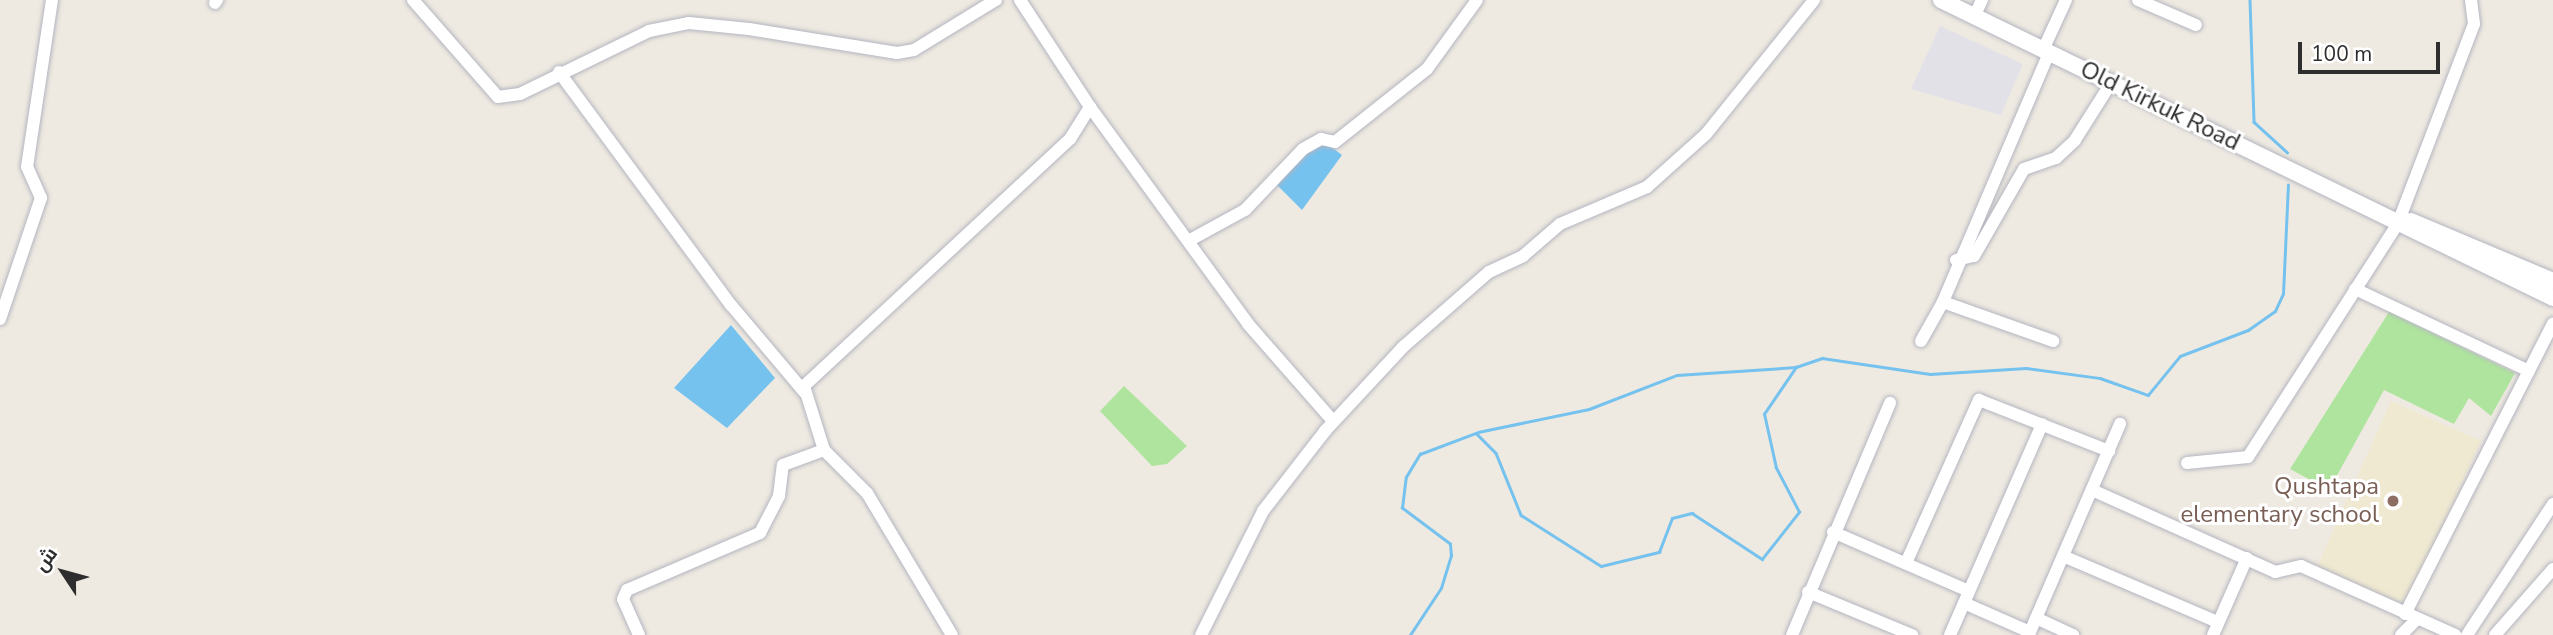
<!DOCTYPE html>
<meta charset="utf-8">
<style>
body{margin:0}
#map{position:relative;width:2553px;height:635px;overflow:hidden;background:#efeae1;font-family:"Nunito Sans",Cairo,sans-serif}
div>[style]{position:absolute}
.industrial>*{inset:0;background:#e3e1e8}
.education>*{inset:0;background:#f0e9d1;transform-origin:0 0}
.green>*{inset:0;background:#afe49e}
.water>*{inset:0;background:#75c2ef}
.stream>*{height:2.5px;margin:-1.25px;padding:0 1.25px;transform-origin:1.25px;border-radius:1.25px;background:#75c2ef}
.roads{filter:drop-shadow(0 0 2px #b4b5c1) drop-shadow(0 0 2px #b4b5c1)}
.street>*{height:12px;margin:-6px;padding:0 6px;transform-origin:6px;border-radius:6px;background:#fff}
.secondary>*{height:16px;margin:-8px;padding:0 8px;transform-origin:8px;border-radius:8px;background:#fff}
.dots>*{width:19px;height:19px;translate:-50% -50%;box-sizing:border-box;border:4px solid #fff;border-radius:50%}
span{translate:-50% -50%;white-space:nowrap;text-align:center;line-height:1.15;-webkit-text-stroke:6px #fff;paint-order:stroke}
.street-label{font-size:24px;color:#2e2e2e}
.education-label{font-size:24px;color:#785e54}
.right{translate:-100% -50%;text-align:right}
.north{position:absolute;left:28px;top:537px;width:70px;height:70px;-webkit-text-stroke:5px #fff;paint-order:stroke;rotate:306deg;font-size:19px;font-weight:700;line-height:28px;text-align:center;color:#2e2e2e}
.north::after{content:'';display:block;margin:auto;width:24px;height:32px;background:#2e2e2e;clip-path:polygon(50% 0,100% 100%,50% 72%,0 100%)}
.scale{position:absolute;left:2298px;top:42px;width:142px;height:32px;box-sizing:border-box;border:4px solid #2e2e2e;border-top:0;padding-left:9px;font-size:21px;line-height:24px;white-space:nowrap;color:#2e2e2e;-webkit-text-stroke:5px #fff;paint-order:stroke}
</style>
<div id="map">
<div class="industrial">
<div style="clip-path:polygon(1940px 26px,2023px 64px,2001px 115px,1911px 89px)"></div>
</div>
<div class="education">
<div style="left:2391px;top:401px;width:98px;height:183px;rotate:24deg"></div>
</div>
<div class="green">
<div style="clip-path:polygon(2389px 312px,2515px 373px,2491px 416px,2469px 398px,2454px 424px,2384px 390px,2329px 490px,2290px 469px)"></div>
<div style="clip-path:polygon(1124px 386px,1187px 446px,1167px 464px,1152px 466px,1100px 411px)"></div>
</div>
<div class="water">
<div style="clip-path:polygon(1321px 139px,1342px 155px,1302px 210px,1276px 184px)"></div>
<div style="clip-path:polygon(731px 325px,775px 378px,727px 428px,674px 388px)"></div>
</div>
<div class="stream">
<div style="left:2250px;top:0;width:122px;rotate:88.1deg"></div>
<div style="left:2254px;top:122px;width:45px;rotate:42.3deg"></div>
<div style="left:1478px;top:432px;width:113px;rotate:-11.7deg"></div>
<div style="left:1589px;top:409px;width:94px;rotate:-21.1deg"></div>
<div style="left:1677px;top:375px;width:119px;rotate:-3.8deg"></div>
<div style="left:1410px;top:635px;width:56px;rotate:-56.6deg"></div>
<div style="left:1441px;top:588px;width:34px;rotate:-73deg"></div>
<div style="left:1451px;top:556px;width:12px;rotate:-95deg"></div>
<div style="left:1450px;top:544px;width:60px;rotate:-143.1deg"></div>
<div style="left:1402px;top:508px;width:31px;rotate:-83deg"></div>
<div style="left:1406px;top:477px;width:27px;rotate:-59deg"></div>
<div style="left:1420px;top:454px;width:60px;rotate:-20.6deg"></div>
<div style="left:1476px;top:433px;width:28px;rotate:45deg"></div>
<div style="left:1496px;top:453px;width:67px;rotate:68deg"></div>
<div style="left:1521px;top:515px;width:95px;rotate:32.5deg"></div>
<div style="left:1601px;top:566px;width:60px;rotate:-13.6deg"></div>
<div style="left:1659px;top:552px;width:36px;rotate:-69deg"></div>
<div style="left:1672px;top:518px;width:21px;rotate:-14deg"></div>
<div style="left:1692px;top:513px;width:84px;rotate:33.3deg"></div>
<div style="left:1762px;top:559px;width:60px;rotate:-51.8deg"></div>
<div style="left:1799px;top:512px;width:50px;rotate:-117.6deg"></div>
<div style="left:1776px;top:468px;width:55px;rotate:-102.5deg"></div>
<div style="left:1764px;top:414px;width:57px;rotate:-55.8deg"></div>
<div style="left:1796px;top:367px;width:28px;rotate:-19deg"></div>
<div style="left:1822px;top:358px;width:109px;rotate:8.4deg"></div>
<div style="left:1930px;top:374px;width:96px;rotate:-3.6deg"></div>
<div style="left:2026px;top:368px;width:75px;rotate:7.7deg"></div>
<div style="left:2100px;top:378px;width:51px;rotate:19.5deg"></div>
<div style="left:2148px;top:395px;width:50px;rotate:-50.6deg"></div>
<div style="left:2180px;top:356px;width:73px;rotate:-20.9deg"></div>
<div style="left:2248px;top:330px;width:33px;rotate:-35deg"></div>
<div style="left:2275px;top:311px;width:19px;rotate:-65deg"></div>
<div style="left:2283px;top:294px;width:109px;rotate:-87.4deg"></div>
</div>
<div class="roads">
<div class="street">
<div style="left:413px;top:0;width:129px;rotate:48.8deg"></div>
<div style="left:498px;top:97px;width:22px;rotate:-8deg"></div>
<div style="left:520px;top:94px;width:144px;rotate:-26deg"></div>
<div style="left:649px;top:31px;width:41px;rotate:-11.3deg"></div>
<div style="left:689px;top:23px;width:60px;rotate:5.7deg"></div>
<div style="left:749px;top:29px;width:150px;rotate:9.2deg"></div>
<div style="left:897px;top:53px;width:17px;rotate:-10deg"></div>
<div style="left:914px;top:50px;width:96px;rotate:-31.4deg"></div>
<div style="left:2138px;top:0;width:63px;rotate:23.3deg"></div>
<div style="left:215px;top:3px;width:4px;rotate:-56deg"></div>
<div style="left:1974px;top:17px;width:19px;rotate:-65deg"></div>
<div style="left:2043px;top:50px;width:55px;rotate:-65.3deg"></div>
<div style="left:2049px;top:53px;width:271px;rotate:113.1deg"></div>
<div style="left:1943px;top:302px;width:117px;rotate:19.5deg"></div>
<div style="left:559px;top:72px;width:290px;rotate:53.6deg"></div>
<div style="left:731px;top:305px;width:115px;rotate:49.9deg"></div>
<div style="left:1090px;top:107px;width:268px;rotate:53.9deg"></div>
<div style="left:1248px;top:324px;width:129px;rotate:48.8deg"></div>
<div style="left:1190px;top:240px;width:63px;rotate:-28.6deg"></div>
<div style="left:1245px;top:210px;width:84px;rotate:-46.4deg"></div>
<div style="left:1303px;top:149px;width:21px;rotate:-29deg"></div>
<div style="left:1321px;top:139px;width:14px;rotate:12deg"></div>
<div style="left:1335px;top:142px;width:117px;rotate:-38.4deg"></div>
<div style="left:1427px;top:69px;width:85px;rotate:-54.1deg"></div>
<div style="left:1956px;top:260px;width:18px;rotate:-13deg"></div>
<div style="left:1974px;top:256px;width:100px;rotate:-60.1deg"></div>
<div style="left:2024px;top:169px;width:34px;rotate:-19deg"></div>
<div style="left:2056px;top:158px;width:26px;rotate:-43deg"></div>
<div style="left:2075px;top:140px;width:67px;rotate:-57.7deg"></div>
<div style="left:2355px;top:289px;width:192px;rotate:25.2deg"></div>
<div style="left:0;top:319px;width:128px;rotate:-71.3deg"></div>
<div style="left:41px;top:198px;width:34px;rotate:-114deg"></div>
<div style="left:27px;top:167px;width:169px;rotate:-81.5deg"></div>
<div style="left:1921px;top:341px;width:45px;rotate:-60.6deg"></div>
<div style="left:824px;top:450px;width:67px;rotate:-107.4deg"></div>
<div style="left:804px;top:386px;width:363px;rotate:-42.9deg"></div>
<div style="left:1070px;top:139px;width:38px;rotate:-58deg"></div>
<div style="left:1090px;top:107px;width:128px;rotate:-123.2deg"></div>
<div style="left:2187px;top:463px;width:61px;rotate:-5.6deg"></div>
<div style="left:2248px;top:457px;width:278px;rotate:-57.3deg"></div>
<div style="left:2398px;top:223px;width:213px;rotate:-69.1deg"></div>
<div style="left:2474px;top:24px;width:24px;rotate:-97deg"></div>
<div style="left:2092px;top:490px;width:201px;rotate:24.1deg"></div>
<div style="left:2275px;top:572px;width:27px;rotate:-13deg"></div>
<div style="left:2301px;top:566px;width:169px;rotate:24.1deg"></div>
<div style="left:1833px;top:532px;width:148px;rotate:23.5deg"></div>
<div style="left:2063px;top:556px;width:168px;rotate:23.1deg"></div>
<div style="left:1906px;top:563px;width:179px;rotate:-65.9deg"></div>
<div style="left:1979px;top:400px;width:140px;rotate:21.4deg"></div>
<div style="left:1808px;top:592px;width:113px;rotate:22.5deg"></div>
<div style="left:1964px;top:603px;width:72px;rotate:23.7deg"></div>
<div style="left:2030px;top:632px;width:227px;rotate:-66.6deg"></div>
<div style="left:2405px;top:614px;width:326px;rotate:-63deg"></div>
<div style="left:2036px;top:618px;width:41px;rotate:24.7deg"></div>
<div style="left:639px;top:635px;width:39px;rotate:-114deg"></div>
<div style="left:623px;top:599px;width:10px;rotate:-66deg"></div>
<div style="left:627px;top:590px;width:145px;rotate:-23.2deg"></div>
<div style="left:760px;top:533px;width:42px;rotate:-62.8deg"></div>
<div style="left:779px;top:496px;width:31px;rotate:-83deg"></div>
<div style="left:783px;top:465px;width:44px;rotate:-20.1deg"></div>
<div style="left:824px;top:450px;width:61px;rotate:45deg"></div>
<div style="left:867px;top:493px;width:165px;rotate:59.1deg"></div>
<div style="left:1201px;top:635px;width:139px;rotate:-63.4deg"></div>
<div style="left:1263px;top:511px;width:101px;rotate:-52.2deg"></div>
<div style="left:1325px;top:431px;width:115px;rotate:-47.1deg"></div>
<div style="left:1403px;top:347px;width:114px;rotate:-41.1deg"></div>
<div style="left:1489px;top:272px;width:38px;rotate:-25deg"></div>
<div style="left:1523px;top:256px;width:49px;rotate:-40.9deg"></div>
<div style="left:1560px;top:224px;width:95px;rotate:-23deg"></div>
<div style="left:1647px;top:187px;width:79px;rotate:-41.9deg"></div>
<div style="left:1706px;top:134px;width:172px;rotate:-51.1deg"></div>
<div style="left:1792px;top:635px;width:252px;rotate:-67.1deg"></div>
<div style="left:1950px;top:635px;width:230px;rotate:-66.4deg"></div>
<div style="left:2213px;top:635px;width:84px;rotate:-66.2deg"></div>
<div style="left:2401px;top:635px;width:23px;rotate:-45deg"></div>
<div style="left:2467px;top:635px;width:157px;rotate:-56.7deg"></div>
<div style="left:2495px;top:635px;width:88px;rotate:-48.7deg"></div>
</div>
<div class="secondary">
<div style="left:1941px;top:0;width:681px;rotate:25.96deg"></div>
<div style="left:2411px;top:221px;width:154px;rotate:22.9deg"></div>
</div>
</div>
<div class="dots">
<div style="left:2393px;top:501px;background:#8d6e63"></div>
</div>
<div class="street-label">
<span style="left:2160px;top:106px;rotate:26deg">Old Kirkuk Road</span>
</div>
<div class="education-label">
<span class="right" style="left:2379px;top:501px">Qushtapa<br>elementary school</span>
</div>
<div class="north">ش</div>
<div class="scale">100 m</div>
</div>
